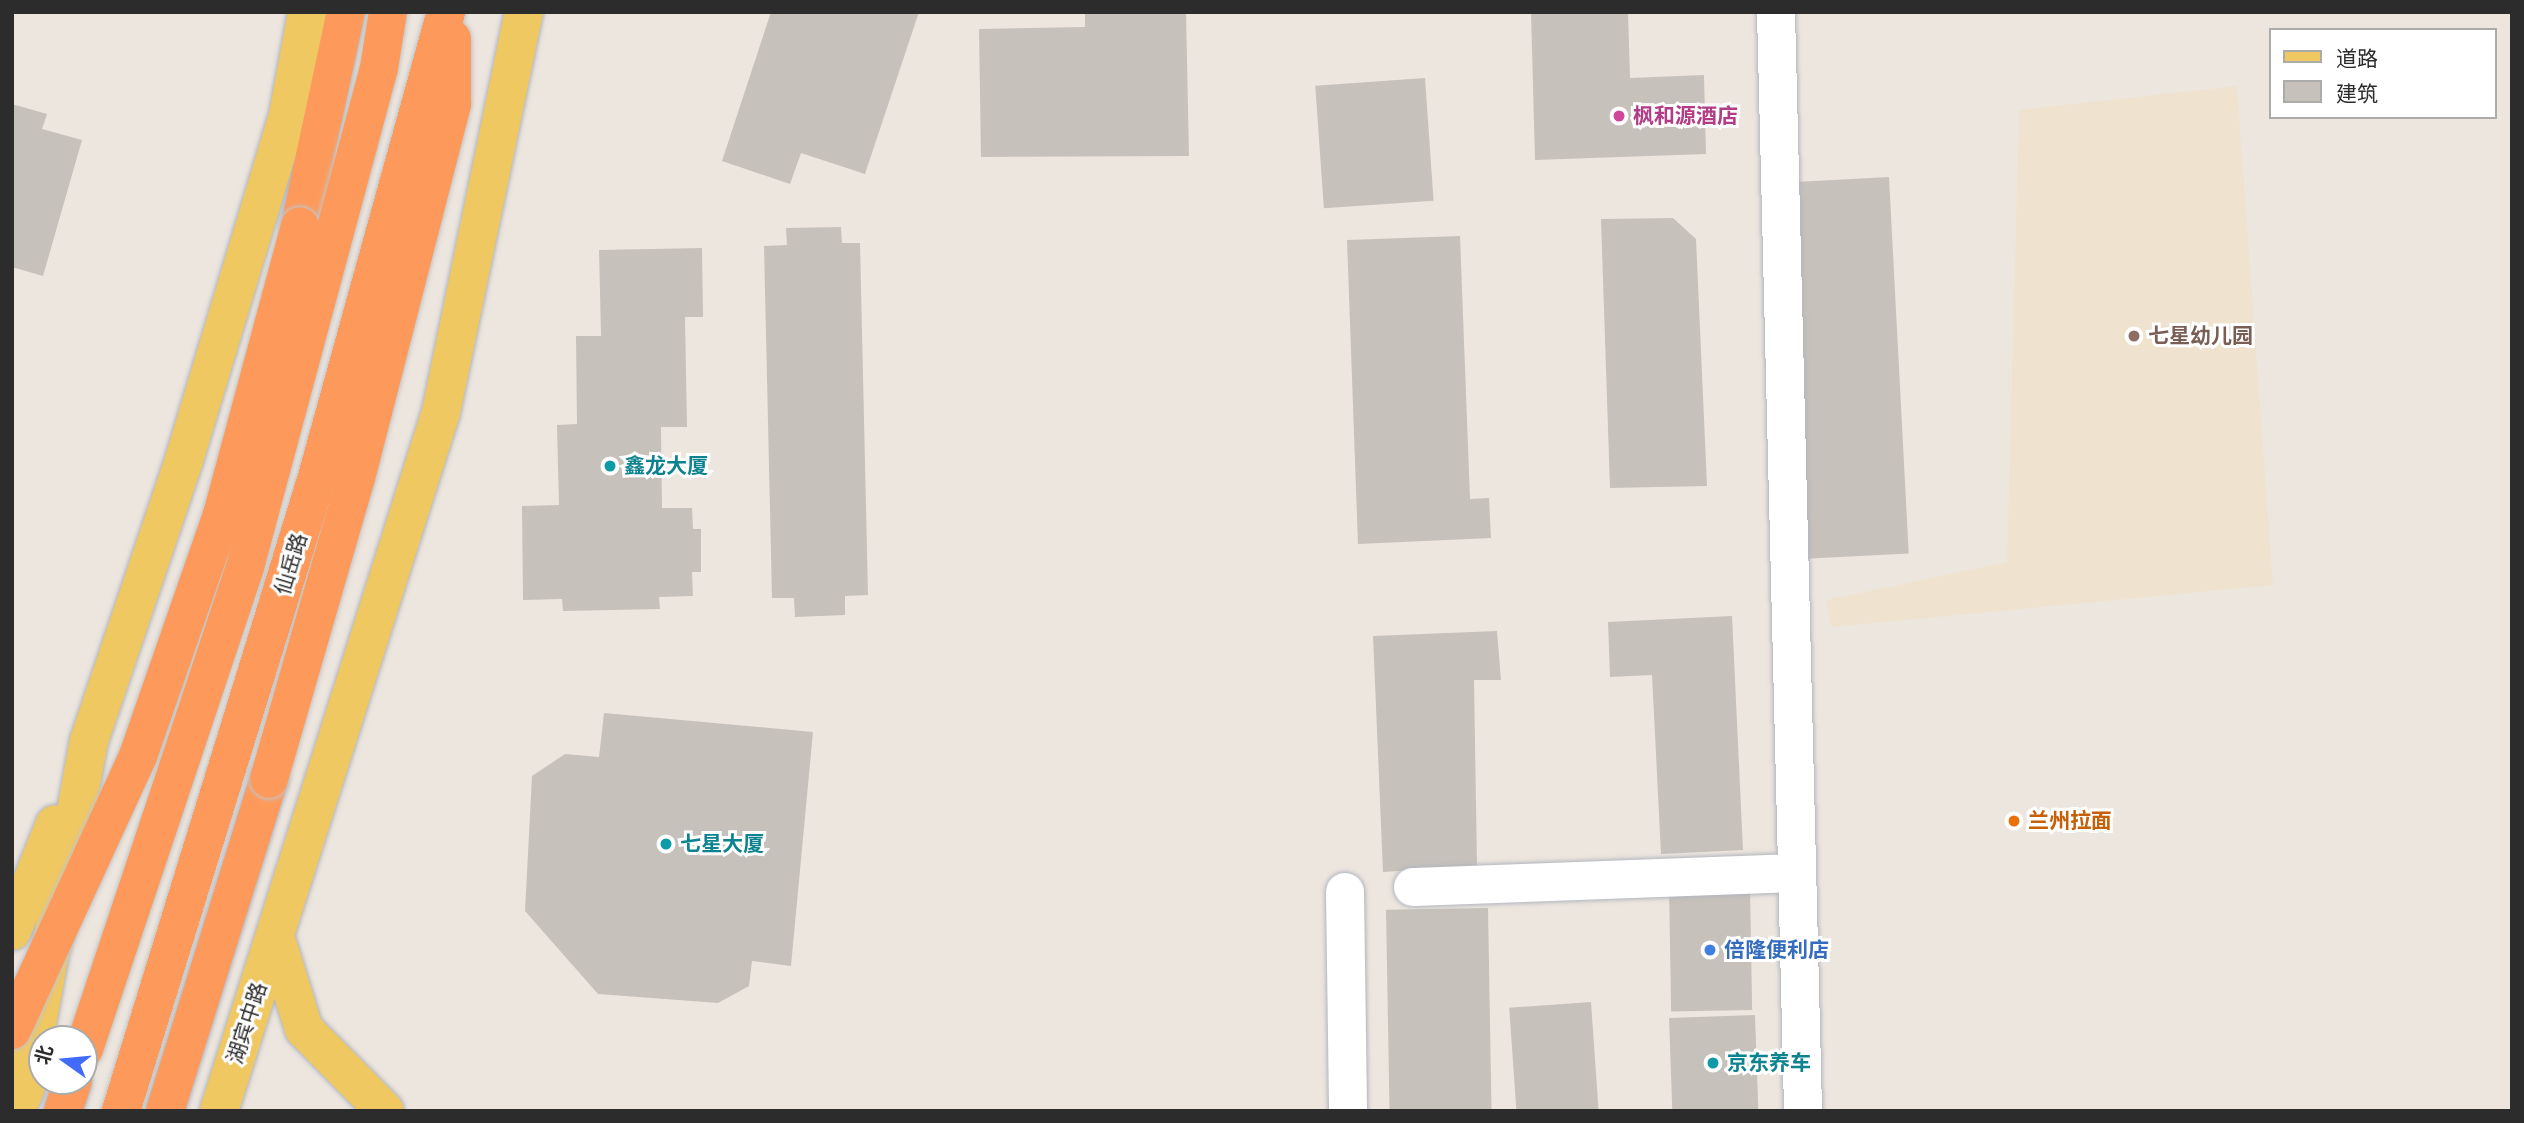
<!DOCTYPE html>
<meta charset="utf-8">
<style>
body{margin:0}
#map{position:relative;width:2524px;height:1123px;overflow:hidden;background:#ede6df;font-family:Karla,"Noto Sans SC",sans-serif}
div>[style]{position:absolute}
.education>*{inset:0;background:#efe3cf}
.building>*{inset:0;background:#c6c1ba;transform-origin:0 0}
.roads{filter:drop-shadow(0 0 2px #b2b6bf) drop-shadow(0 0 2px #b2b6bf)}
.minor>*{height:38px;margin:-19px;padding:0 19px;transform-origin:19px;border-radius:19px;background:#fff}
.major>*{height:38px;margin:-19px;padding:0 19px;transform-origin:19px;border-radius:19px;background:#f0c862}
.highway>*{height:38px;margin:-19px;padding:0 19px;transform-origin:19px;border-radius:19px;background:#fd9a5b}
.bridges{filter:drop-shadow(0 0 2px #c4c4c4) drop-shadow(0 0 2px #c4c4c4)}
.highway-bridge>*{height:38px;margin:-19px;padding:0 19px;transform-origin:19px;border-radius:19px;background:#fd9a5b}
.dots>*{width:19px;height:19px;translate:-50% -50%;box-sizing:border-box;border:4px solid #fff;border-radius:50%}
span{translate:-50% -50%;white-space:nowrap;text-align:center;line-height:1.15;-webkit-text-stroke:6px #fff;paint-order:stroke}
.hotel-label{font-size:21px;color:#b23c85;font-weight:700}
.left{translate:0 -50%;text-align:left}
.education-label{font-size:21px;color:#785e54;font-weight:700}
.culture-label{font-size:21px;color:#0d838f;font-weight:700}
.street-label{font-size:21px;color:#2c2c2c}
.food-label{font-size:21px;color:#c56008;font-weight:700}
.shop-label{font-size:21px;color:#366cbe;font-weight:700}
.frame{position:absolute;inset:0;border:14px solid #2c2c2c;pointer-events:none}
.legend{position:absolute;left:2269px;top:28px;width:228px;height:91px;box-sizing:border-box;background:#fff;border:2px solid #ababab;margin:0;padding:9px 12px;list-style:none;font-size:21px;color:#2c2c2c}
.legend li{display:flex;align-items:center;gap:14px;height:35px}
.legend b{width:35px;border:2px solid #ababab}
.north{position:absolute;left:28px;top:1025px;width:70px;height:70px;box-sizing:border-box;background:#fff;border:2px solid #ababab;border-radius:50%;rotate:285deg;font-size:19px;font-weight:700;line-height:28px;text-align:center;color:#2c2c2c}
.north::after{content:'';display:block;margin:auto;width:24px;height:32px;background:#416bf8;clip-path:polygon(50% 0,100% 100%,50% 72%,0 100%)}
</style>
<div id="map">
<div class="education">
<div style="clip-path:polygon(2237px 86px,2273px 585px,1831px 627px,1826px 600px,2007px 562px,2019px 110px)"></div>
</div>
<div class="building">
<div style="clip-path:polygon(771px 12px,919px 12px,865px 174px,801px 153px,790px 184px,722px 161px)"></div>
<div style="clip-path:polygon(1085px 12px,1186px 12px,1189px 156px,981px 157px,979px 29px,1085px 27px)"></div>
<div style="clip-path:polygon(1531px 12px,1628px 12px,1630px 78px,1704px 75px,1706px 154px,1535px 160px)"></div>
<div style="left:1425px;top:78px;width:123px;height:110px;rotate:86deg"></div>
<div style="clip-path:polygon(12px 104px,47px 114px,42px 129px,82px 140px,43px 276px,12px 267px)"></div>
<div style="left:1889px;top:177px;width:377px;height:103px;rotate:87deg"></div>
<div style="clip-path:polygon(1673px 218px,1696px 239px,1707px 486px,1610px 488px,1601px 219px)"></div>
<div style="clip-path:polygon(841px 227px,842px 243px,860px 243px,868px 595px,845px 596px,845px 615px,795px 617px,794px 598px,772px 598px,764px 246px,787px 245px,786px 228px)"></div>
<div style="clip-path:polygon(1460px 236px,1470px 499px,1489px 498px,1491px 538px,1358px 544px,1347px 240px)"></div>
<div style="clip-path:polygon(702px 248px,703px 317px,685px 317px,687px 427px,661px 427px,662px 508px,692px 508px,693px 529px,701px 529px,701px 572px,692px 572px,693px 596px,659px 597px,660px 609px,563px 611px,562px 599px,523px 600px,522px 506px,559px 505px,557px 425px,577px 424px,576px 336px,601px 336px,599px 250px)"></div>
<div style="clip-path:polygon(1732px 616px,1743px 850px,1661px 854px,1652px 675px,1610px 677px,1608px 622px)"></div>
<div style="clip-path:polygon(1497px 631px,1501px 680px,1474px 680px,1477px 866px,1383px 872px,1373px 636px)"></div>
<div style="clip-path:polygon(604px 713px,813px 732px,791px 966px,752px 961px,749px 986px,718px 1003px,598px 994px,525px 911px,532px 776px,565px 754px,599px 757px)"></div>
<div style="left:1750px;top:887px;width:123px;height:81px;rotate:89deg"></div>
<div style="left:1488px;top:908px;width:203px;height:102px;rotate:89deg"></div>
<div style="left:1591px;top:1002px;width:109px;height:82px;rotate:86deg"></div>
<div style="left:1755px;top:1015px;width:96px;height:86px;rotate:88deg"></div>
</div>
<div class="roads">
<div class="minor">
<div style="left:1776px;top:12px;width:1099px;rotate:88.59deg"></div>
<div style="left:1413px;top:887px;width:384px;rotate:-2.1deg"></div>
<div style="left:1345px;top:892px;width:219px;rotate:89.2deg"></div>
</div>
<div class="major">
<div style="left:12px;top:931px;width:115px;rotate:-68.1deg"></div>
<div style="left:275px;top:936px;width:97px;rotate:72.7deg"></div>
<div style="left:304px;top:1029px;width:115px;rotate:45.4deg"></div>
<div style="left:16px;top:1111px;width:24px;rotate:-68deg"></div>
<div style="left:25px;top:1089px;width:354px;rotate:-79.6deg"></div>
<div style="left:89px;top:741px;width:297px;rotate:-71.3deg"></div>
<div style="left:184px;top:460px;width:359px;rotate:-73.2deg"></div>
<div style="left:288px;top:116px;width:106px;rotate:-79.6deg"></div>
<div style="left:219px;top:1111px;width:733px;rotate:-72.38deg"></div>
<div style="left:441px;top:412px;width:409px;rotate:-78.3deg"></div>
</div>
<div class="highway">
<div style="left:300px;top:226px;width:219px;rotate:-77.9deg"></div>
<div style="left:63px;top:1111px;width:32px;rotate:-72deg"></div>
<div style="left:165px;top:1111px;width:348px;rotate:-72.6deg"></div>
</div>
</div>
<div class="bridges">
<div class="highway-bridge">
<div style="left:269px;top:779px;width:313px;rotate:-73.9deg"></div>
<div style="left:356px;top:478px;width:387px;rotate:-75.6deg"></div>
<div style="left:452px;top:103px;width:64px;rotate:-90deg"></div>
<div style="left:12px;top:1030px;width:302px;rotate:-65.3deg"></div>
<div style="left:138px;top:756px;width:255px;rotate:-70.8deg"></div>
<div style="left:222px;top:515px;width:299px;rotate:-74.9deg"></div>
<div style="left:84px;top:1049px;width:508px;rotate:-71.53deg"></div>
<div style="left:245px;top:567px;width:517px;rotate:-74.97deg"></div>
<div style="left:379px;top:68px;width:57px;rotate:-80.9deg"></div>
<div style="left:121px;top:1111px;width:664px;rotate:-72.82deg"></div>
<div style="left:317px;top:477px;width:483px;rotate:-74.5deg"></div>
</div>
</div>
<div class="dots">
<div style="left:1619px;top:116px;background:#d1479c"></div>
<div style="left:2134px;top:336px;background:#8d6e63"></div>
<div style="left:610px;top:466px;background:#0f9aa8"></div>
<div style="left:2014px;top:821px;background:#e8710a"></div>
<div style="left:666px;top:844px;background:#0f9aa8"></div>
<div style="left:1710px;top:950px;background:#3f7fe0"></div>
<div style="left:1713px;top:1063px;background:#0f9aa8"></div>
</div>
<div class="hotel-label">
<span class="left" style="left:1633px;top:116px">枫和源酒店</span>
</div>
<div class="education-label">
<span class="left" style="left:2148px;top:336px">七星幼儿园</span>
</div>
<div class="culture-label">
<span class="left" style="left:624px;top:466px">鑫龙大厦</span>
<span class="left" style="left:680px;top:844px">七星大厦</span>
<span class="left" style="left:1727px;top:1063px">京东养车</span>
</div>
<div class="street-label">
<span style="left:291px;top:564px;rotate:-73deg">仙岳路</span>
<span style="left:247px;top:1023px;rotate:-72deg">湖宾中路</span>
</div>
<div class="food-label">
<span class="left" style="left:2028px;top:821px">兰州拉面</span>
</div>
<div class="shop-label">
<span class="left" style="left:1724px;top:950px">倍隆便利店</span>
</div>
<div class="frame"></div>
<ul class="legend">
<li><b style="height:9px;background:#f0c862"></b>道路</li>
<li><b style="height:19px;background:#c6c1ba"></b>建筑</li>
</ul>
<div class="north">北</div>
</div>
